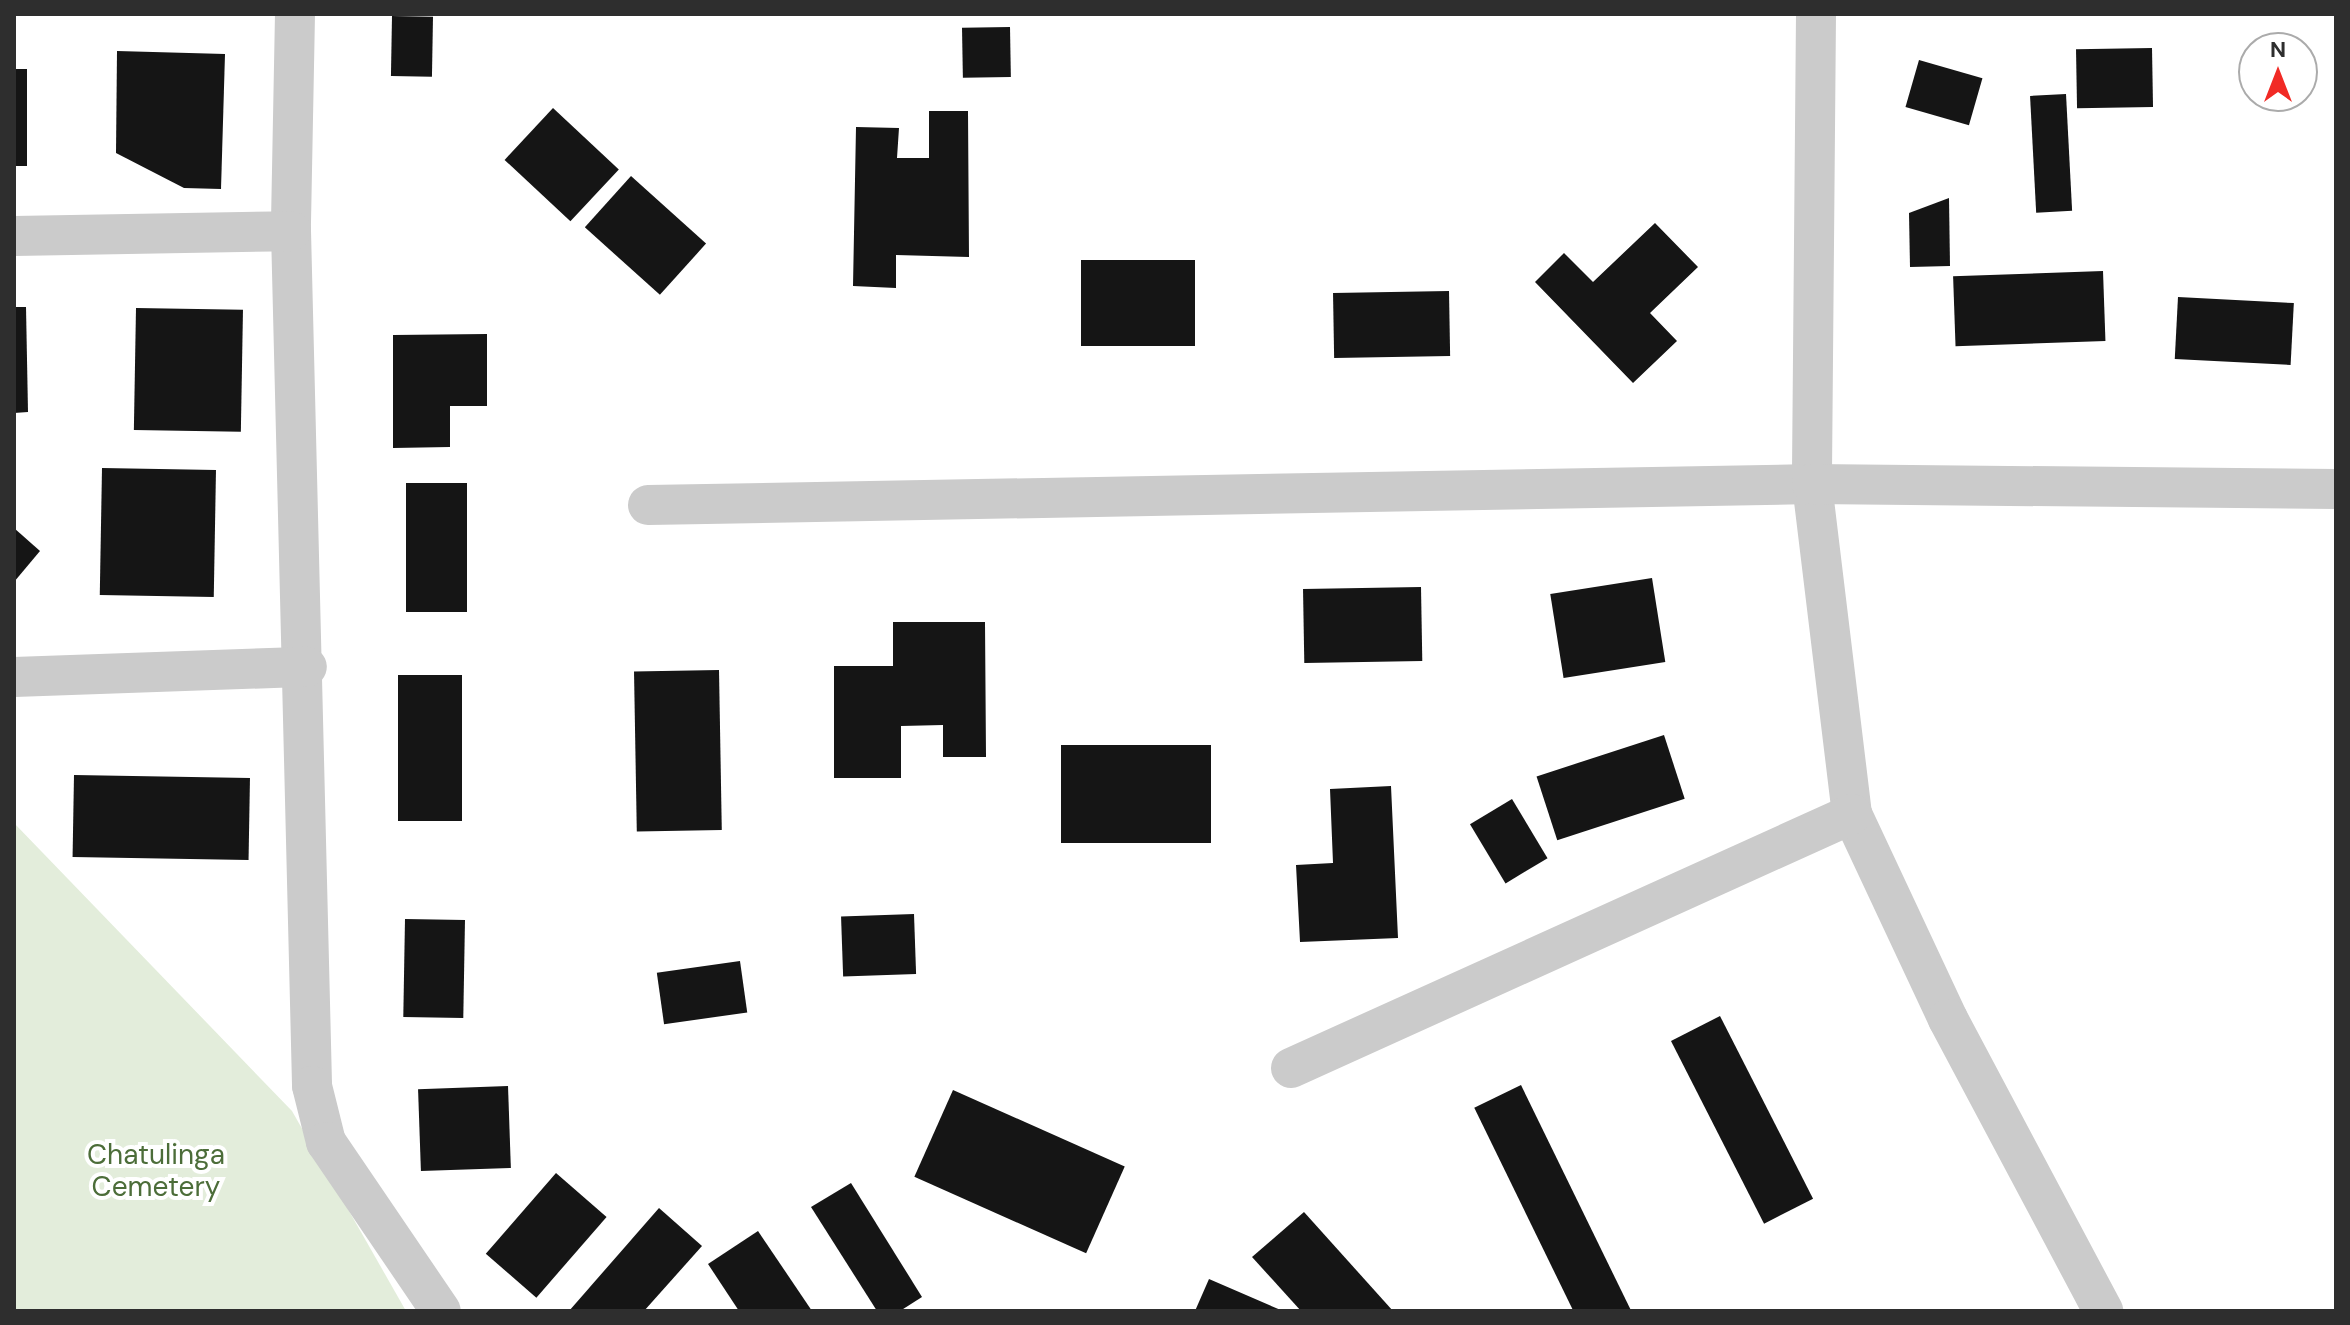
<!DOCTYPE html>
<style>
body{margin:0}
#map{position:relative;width:2350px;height:1325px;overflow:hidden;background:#fff;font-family:"DM Sans",sans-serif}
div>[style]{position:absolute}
.green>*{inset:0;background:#e3eddb}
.building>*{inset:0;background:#151515;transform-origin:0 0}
.minor>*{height:40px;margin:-20px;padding:0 20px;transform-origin:20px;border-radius:20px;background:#cbcbcb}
span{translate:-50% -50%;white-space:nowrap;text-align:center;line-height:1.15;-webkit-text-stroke:8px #fff;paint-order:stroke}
.park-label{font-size:28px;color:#4c6d39}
.frame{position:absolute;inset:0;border:16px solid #2e2e2e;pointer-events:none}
.north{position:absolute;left:2238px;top:32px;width:80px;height:80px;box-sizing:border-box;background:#fff;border:2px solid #ababab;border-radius:50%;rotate:0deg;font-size:22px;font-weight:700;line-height:32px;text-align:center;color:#2e2e2e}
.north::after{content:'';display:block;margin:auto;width:28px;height:36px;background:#f12a25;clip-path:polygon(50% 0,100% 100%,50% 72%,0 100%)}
</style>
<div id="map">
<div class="green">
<div style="clip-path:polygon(14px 823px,292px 1111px,406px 1311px,14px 1311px)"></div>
</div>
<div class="building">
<div style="left:392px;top:16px;width:41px;height:60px;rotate:1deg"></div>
<div style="left:1010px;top:27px;width:50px;height:48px;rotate:89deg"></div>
<div style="left:2152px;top:48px;width:59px;height:76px;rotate:89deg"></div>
<div style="clip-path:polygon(117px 51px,225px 54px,221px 189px,184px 188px,116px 153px)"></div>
<div style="left:1919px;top:60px;width:66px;height:49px;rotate:16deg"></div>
<div style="left:14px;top:69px;width:13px;height:97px"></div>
<div style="left:2066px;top:94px;width:117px;height:36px;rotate:87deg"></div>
<div style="left:553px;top:108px;width:90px;height:71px;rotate:43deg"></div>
<div style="clip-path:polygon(929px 111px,968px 111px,969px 257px,896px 255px,896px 288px,853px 286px,856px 127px,899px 128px,897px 158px,929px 158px)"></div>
<div style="left:631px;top:176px;width:101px;height:69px;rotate:42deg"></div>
<div style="clip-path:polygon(1949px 198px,1950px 266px,1910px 267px,1909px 213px)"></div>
<div style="clip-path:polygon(1655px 223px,1698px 267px,1650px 313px,1677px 341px,1633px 383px,1535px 282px,1564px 253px,1593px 282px)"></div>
<div style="left:1081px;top:260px;width:114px;height:86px"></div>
<div style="left:2103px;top:271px;width:70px;height:150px;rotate:88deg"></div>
<div style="left:1449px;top:291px;width:65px;height:116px;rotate:89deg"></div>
<div style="left:2178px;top:297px;width:116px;height:62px;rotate:3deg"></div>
<div style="clip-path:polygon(14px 307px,26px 307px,28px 412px,14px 413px)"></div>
<div style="left:136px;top:308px;width:107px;height:122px;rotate:1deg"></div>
<div style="clip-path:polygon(487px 334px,487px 406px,450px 406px,450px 447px,393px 448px,393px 335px)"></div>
<div style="left:102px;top:468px;width:114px;height:127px;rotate:1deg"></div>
<div style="left:406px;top:483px;width:61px;height:129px"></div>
<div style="clip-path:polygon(14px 528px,40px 551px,14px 582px)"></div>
<div style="left:1652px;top:578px;width:85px;height:103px;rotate:81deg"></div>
<div style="left:1421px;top:587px;width:74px;height:118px;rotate:89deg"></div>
<div style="clip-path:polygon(893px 622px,985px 622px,986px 757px,943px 757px,943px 725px,901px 726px,901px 778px,834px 778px,834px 666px,893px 666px)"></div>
<div style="left:719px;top:670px;width:160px;height:85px;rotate:89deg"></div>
<div style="left:398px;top:675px;width:64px;height:146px"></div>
<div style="left:1664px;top:735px;width:67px;height:134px;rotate:72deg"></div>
<div style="left:1061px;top:745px;width:150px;height:98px"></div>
<div style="left:74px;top:775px;width:176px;height:82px;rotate:1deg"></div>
<div style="clip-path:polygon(1391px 786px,1398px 938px,1300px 942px,1296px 865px,1333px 863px,1330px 789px)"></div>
<div style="left:1512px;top:799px;width:69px;height:49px;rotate:59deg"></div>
<div style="left:914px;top:914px;width:60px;height:73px;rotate:88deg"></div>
<div style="left:405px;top:919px;width:60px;height:98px;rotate:1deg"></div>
<div style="left:740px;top:961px;width:52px;height:84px;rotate:82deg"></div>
<div style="left:1720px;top:1016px;width:205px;height:55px;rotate:63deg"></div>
<div style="left:1521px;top:1085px;width:251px;height:52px;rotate:64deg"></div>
<div style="left:508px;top:1086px;width:82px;height:90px;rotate:88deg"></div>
<div style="left:953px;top:1090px;width:188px;height:95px;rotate:24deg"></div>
<div style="left:556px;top:1173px;width:67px;height:107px;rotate:41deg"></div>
<div style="clip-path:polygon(851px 1183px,922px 1297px,900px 1311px,877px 1311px,811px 1207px)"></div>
<div style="clip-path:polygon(659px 1208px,702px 1246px,644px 1311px,569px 1311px)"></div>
<div style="clip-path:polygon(1304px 1212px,1393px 1311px,1301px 1311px,1252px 1257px)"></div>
<div style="clip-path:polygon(758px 1231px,812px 1311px,739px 1311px,708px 1264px)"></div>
<div style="clip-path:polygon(1209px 1279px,1283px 1311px,1195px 1311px)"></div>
</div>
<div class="minor">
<div style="left:295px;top:14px;width:217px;rotate:91.1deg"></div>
<div style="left:291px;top:231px;width:855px;rotate:88.59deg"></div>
<div style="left:312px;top:1086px;width:58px;rotate:76deg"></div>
<div style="left:326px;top:1142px;width:204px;rotate:55.8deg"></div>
<div style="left:1816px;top:14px;width:470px;rotate:90.5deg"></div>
<div style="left:1812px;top:484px;width:332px;rotate:83.1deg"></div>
<div style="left:1852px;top:814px;width:226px;rotate:64.9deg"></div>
<div style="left:1948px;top:1019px;width:331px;rotate:62deg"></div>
<div style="left:14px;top:236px;width:277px;rotate:-1deg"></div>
<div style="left:648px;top:505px;width:1164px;rotate:-1.03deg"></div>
<div style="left:1812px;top:484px;width:524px;rotate:0.55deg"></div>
<div style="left:14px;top:677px;width:293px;rotate:-2deg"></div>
<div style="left:1291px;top:1068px;width:616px;rotate:-24.36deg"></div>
</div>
<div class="park-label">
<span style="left:156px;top:1171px">Chatulinga<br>Cemetery</span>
</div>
<div class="frame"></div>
<div class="north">N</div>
</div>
